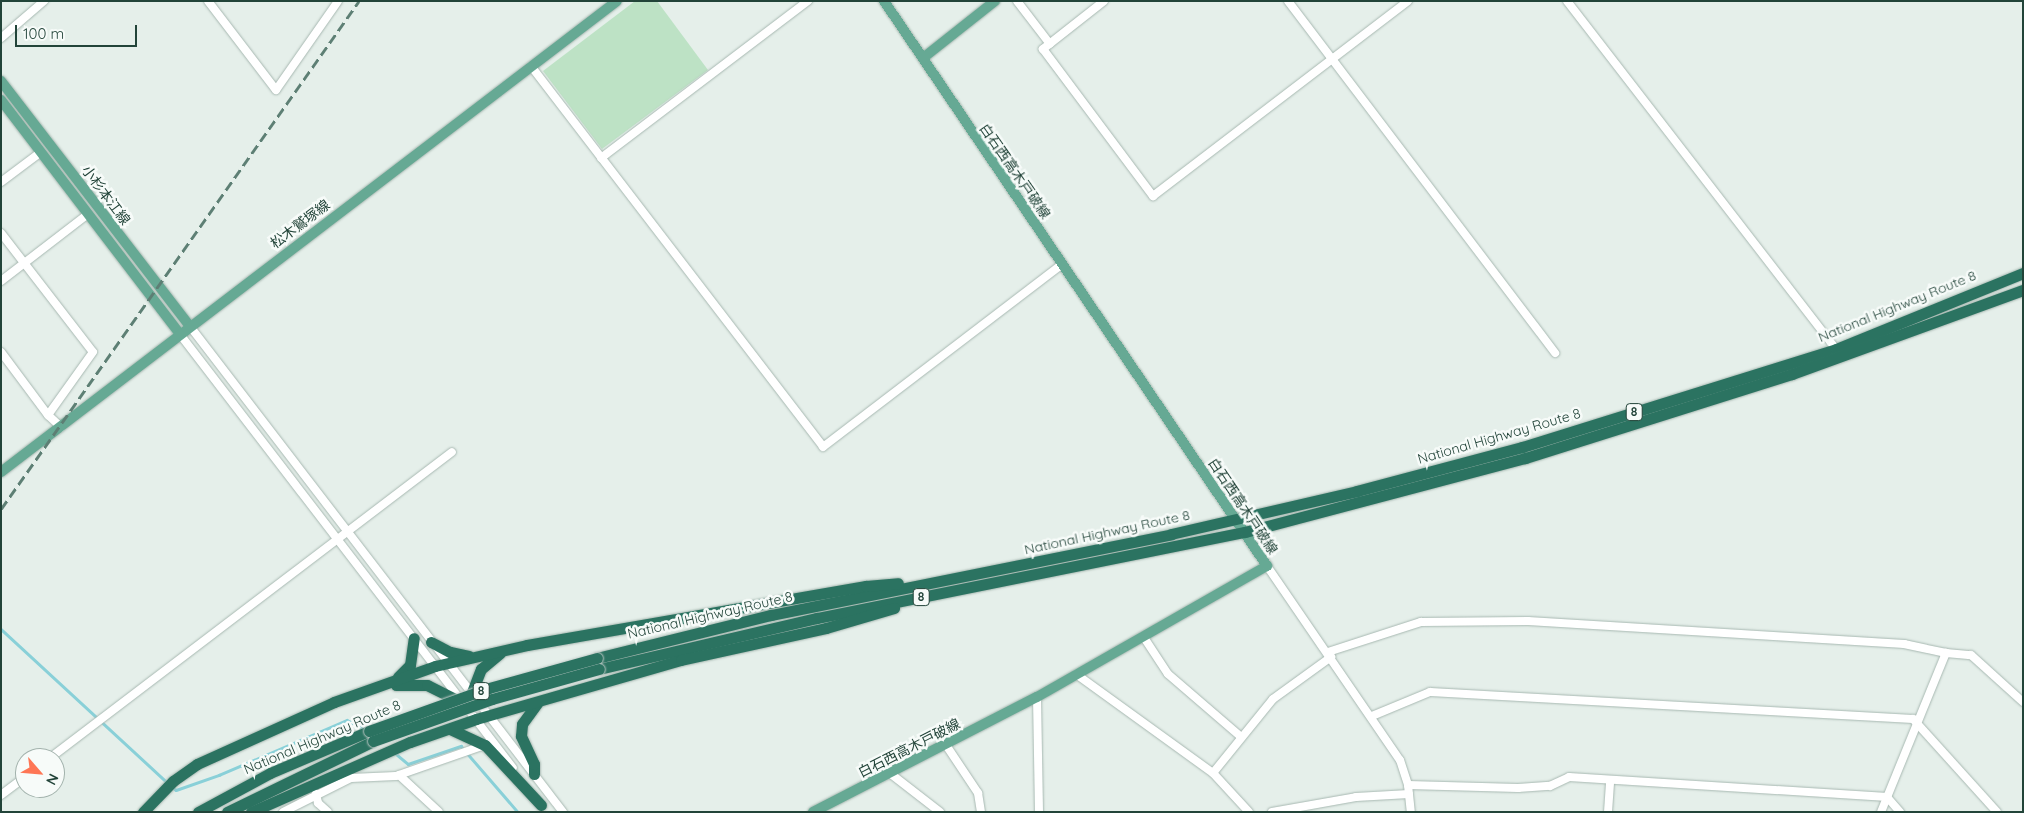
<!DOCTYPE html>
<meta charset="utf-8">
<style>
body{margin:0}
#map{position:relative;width:2024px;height:813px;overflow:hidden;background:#e5efea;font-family:Quicksand,"Noto Sans JP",sans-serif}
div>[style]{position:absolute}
.green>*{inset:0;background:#bde2c5}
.stream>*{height:2.5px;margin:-1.25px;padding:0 1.25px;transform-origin:1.25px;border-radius:1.25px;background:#89d0d8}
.roads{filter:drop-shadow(0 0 1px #a7b8b1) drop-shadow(0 0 1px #a7b8b1)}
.minor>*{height:8px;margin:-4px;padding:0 4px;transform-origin:4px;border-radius:4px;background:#fff}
.major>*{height:10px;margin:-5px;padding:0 5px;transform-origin:5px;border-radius:5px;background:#66a994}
.highway>*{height:11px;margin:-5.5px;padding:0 5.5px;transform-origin:5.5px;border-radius:5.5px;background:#2b7361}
.rail>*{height:2.5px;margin-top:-1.25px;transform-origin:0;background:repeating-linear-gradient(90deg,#5d7f74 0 10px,transparent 0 15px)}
.bridges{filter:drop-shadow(0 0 1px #c1cbc8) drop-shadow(0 0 1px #c1cbc8)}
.highway-bridge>*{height:11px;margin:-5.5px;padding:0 5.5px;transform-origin:5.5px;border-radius:5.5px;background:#2b7361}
span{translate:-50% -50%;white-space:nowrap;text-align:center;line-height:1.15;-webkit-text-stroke:5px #f7fbf9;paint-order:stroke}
.shield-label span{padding:1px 4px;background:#f7fbf9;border:1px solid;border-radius:4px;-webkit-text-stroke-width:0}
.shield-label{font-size:12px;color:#224439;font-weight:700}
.street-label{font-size:14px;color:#224439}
.frame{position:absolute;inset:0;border:2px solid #224439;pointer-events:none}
.north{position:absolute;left:15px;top:748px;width:50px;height:50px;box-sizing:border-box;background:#f7fbf9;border:1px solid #a2b2ac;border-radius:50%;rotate:117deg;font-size:14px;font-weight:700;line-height:20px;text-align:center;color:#224439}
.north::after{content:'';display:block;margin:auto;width:18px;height:22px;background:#fe7655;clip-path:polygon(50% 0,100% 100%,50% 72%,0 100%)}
.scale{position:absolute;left:15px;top:25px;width:122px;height:22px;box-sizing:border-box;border:2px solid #224439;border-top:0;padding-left:6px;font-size:15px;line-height:18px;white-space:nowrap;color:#224439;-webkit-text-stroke:4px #f7fbf9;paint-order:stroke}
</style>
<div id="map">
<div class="green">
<div style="clip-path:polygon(635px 1px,657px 1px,708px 70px,602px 149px,543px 71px)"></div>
</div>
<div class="stream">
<div style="left:1px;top:629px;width:226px;rotate:42.7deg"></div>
<div style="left:395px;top:753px;width:17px;rotate:40deg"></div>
<div style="left:408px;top:764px;width:56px;rotate:-18.8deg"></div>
<div style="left:461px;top:746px;width:87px;rotate:49.2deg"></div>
<div style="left:171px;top:786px;width:6px;rotate:39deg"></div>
<div style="left:176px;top:790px;width:46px;rotate:-19.2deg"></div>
<div style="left:219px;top:775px;width:139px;rotate:-23.3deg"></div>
<div style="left:347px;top:720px;width:20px;rotate:27deg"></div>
</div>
<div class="roads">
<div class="minor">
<div style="left:208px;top:1px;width:112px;rotate:52.6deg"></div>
<div style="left:276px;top:90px;width:108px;rotate:-55.1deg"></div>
<div style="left:1017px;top:1px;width:54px;rotate:52.5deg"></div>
<div style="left:1104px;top:1px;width:78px;rotate:141.8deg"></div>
<div style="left:1043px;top:49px;width:184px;rotate:53.2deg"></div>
<div style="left:1153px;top:196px;width:321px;rotate:-37.4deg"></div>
<div style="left:1288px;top:1px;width:442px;rotate:52.8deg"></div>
<div style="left:1567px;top:1px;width:440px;rotate:52.3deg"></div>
<div style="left:1px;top:38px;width:57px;rotate:-40.7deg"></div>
<div style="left:531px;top:66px;width:480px;rotate:52.5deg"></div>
<div style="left:823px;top:447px;width:301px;rotate:-37.4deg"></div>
<div style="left:601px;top:158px;width:260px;rotate:-37.2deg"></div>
<div style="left:1px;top:182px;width:50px;rotate:-36.9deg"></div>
<div style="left:1px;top:233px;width:150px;rotate:52.3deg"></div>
<div style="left:93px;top:352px;width:77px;rotate:125.5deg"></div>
<div style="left:1px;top:281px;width:110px;rotate:-37.6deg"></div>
<div style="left:189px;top:325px;width:614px;rotate:52.48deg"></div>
<div style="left:179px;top:333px;width:548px;rotate:52.48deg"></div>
<div style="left:1px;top:352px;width:79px;rotate:53.3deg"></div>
<div style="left:48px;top:415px;width:18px;rotate:43deg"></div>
<div style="left:1267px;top:566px;width:235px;rotate:55.6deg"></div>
<div style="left:1400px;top:760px;width:26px;rotate:72deg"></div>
<div style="left:1408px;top:785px;width:27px;rotate:84deg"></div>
<div style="left:1143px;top:636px;width:45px;rotate:56.7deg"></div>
<div style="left:1168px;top:674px;width:95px;rotate:40.7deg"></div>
<div style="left:1328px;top:652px;width:98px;rotate:-17.9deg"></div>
<div style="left:1421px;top:622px;width:107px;rotate:-0.5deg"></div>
<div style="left:1528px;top:621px;width:377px;rotate:3.5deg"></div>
<div style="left:1904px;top:644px;width:43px;rotate:12.1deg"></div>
<div style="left:1946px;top:653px;width:25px;rotate:5deg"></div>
<div style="left:1971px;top:655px;width:70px;rotate:42.1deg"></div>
<div style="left:1076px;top:674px;width:169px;rotate:35.9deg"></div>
<div style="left:1213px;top:773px;width:53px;rotate:47.3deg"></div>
<div style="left:1037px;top:697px;width:115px;rotate:89deg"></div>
<div style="left:1372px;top:716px;width:63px;rotate:-22.5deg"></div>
<div style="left:1430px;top:692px;width:484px;rotate:3.2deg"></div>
<div style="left:1913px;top:719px;width:125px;rotate:47.9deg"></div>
<div style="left:946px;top:745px;width:58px;rotate:56.3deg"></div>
<div style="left:978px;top:793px;width:19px;rotate:81deg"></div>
<div style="left:50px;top:758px;width:505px;rotate:-37.28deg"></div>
<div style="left:1213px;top:773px;width:95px;rotate:-51deg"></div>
<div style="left:1273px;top:699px;width:72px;rotate:-35.9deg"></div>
<div style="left:891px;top:774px;width:62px;rotate:37.8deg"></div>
<div style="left:399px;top:775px;width:54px;rotate:42.8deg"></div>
<div style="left:1408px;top:785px;width:110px;rotate:1.6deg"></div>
<div style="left:1518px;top:788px;width:32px;rotate:-4deg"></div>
<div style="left:1550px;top:786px;width:21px;rotate:-25deg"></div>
<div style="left:1569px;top:777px;width:319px;rotate:3.6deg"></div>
<div style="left:1887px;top:797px;width:20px;rotate:49deg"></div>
<div style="left:316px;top:794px;width:9px;rotate:77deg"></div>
<div style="left:318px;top:803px;width:13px;rotate:42deg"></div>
<div style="left:1px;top:795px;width:30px;rotate:-37deg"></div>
<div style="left:283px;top:812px;width:76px;rotate:-26.6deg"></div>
<div style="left:351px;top:778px;width:45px;rotate:-2.5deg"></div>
<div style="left:396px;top:776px;width:94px;rotate:-19.2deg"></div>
<div style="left:1272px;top:812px;width:85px;rotate:-10.1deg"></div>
<div style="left:1356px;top:797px;width:53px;rotate:-3.2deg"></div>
<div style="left:1608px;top:812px;width:32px;rotate:-86deg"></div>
<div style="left:1881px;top:812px;width:172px;rotate:-67.8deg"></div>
</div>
<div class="major">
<div style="left:923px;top:58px;width:92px;rotate:-38.4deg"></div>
<div style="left:1px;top:81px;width:308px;rotate:52.4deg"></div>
<div style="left:1px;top:100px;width:293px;rotate:52.6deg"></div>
<div style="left:1px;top:472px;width:775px;rotate:-37.4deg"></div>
<div style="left:813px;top:812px;width:252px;rotate:-27.2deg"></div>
<div style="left:1037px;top:697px;width:265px;rotate:-29.7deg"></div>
<div style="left:1267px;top:566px;width:683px;rotate:-124.13deg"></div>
</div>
<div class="highway">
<div style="left:431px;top:642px;width:21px;rotate:28deg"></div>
<div style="left:450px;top:652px;width:19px;rotate:12deg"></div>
<div style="left:597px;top:658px;width:179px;rotate:-13.9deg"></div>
<div style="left:771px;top:615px;width:408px;rotate:-11.4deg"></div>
<div style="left:1171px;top:534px;width:191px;rotate:-13deg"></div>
<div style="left:1357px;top:491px;width:171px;rotate:-14.9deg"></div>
<div style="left:1522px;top:447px;width:329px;rotate:-17.3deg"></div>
<div style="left:1836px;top:349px;width:202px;rotate:-22.1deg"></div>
<div style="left:599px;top:669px;width:224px;rotate:-13.2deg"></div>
<div style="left:817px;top:618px;width:437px;rotate:-11.4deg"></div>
<div style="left:1245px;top:532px;width:290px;rotate:-14.8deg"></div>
<div style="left:1525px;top:458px;width:280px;rotate:-17.5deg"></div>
<div style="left:1792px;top:374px;width:246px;rotate:-20deg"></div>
<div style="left:398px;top:677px;width:17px;rotate:-45deg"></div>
<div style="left:410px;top:665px;width:27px;rotate:-82deg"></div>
<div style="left:396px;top:685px;width:31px"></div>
<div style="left:427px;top:685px;width:40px;rotate:26.6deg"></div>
<div style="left:473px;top:701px;width:9px;rotate:-96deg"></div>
<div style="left:472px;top:692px;width:25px;rotate:-69deg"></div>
<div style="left:481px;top:669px;width:25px;rotate:-40deg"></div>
<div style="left:450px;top:729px;width:38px;rotate:25deg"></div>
<div style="left:485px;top:745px;width:82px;rotate:47deg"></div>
<div style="left:534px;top:774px;width:10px;rotate:-90deg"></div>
<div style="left:534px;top:764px;width:31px;rotate:-115deg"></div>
<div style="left:521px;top:736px;width:12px;rotate:-85deg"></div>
<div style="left:522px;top:724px;width:26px;rotate:-54deg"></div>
<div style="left:143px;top:812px;width:43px;rotate:-45.9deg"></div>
<div style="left:173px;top:781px;width:29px;rotate:-35deg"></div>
<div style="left:197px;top:764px;width:150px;rotate:-24.3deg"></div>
<div style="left:334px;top:702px;width:107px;rotate:-19.6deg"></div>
<div style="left:435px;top:666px;width:94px;rotate:-12.9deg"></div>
<div style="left:527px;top:645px;width:344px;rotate:-9.9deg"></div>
<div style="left:866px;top:586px;width:32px;rotate:-5deg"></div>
<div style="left:198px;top:812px;width:82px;rotate:-28.4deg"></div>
<div style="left:270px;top:773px;width:108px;rotate:-23deg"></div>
<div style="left:227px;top:812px;width:162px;rotate:-25.9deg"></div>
<div style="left:251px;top:812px;width:174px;rotate:-23.8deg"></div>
<div style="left:410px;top:742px;width:70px;rotate:-19.2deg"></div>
<div style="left:476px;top:719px;width:213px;rotate:-16.1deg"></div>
<div style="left:681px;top:660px;width:148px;rotate:-12.4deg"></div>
<div style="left:826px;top:628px;width:71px;rotate:-16.4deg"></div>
</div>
</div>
<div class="rail">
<div style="left:1px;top:509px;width:621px;rotate:-54.83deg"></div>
</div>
<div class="bridges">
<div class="highway-bridge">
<div style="left:369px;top:731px;width:127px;rotate:-19.7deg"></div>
<div style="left:489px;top:688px;width:112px;rotate:-15.5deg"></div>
<div style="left:373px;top:741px;width:126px;rotate:-19.4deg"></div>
<div style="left:492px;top:699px;width:111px;rotate:-15.7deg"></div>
</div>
</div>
<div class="shield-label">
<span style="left:1634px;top:412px">8</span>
<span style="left:921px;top:597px">8</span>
<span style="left:481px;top:691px">8</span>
</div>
<div class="street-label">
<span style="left:1015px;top:171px;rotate:55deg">白石西高木戸破線</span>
<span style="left:106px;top:195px;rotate:53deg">小杉本江線</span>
<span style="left:300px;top:224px;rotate:-37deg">松木鷲塚線</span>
<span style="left:1897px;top:306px;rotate:-22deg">National Highway Route 8</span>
<span style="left:1499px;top:436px;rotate:-16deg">National Highway Route 8</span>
<span style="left:1243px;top:506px;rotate:56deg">白石西高木戸破線</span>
<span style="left:1107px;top:532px;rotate:-12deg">National Highway Route 8</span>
<span style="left:710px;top:615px;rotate:-13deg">National Highway Route 8</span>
<span style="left:322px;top:737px;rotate:-23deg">National Highway Route 8</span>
<span style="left:909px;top:748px;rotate:-27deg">白石西高木戸破線</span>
</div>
<div class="frame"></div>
<div class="north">N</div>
<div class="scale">100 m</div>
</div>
